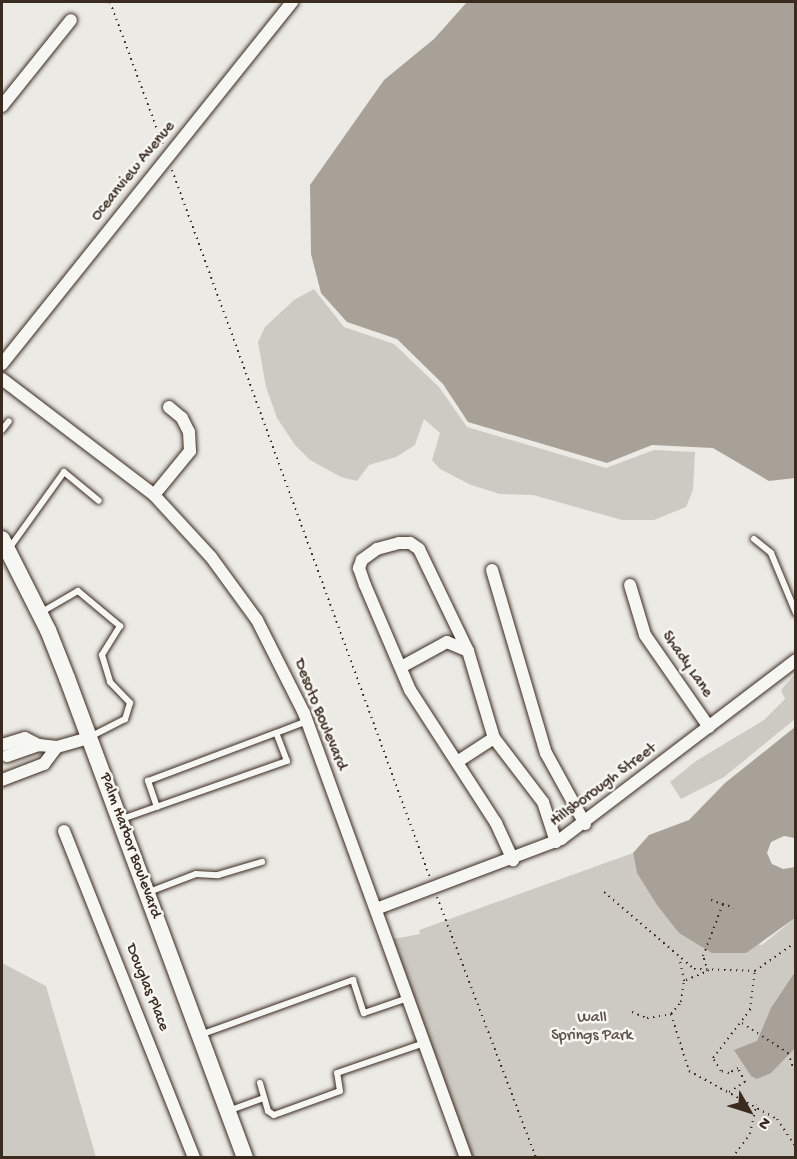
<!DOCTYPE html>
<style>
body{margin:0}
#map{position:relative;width:797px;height:1159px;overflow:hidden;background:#ebeae5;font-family:"Gochi Hand",sans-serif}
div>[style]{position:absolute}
.green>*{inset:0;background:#cdcac4}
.water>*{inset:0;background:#a8a198}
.path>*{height:2px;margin-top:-1px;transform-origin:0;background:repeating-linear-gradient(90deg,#3b2a1e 0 1.5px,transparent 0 6px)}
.roads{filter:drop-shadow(0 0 2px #3b2a1e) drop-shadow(0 0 2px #3b2a1e)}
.lane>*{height:6px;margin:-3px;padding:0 3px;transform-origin:3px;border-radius:3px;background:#f6f6f2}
.street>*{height:12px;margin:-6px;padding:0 6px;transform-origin:6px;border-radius:6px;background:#f6f6f2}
.secondary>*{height:16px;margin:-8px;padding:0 8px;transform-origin:8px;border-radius:8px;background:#f6f6f2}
span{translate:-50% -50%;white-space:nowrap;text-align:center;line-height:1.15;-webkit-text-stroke:5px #f6f6f2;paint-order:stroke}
.street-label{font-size:16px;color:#3b2a1e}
.park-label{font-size:16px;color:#605248}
.frame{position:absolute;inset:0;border:3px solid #3b2a1e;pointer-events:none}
.north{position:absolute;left:719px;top:1081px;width:60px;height:60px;-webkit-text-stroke:4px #f6f6f2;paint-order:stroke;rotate:129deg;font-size:16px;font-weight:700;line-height:24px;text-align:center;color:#3b2a1e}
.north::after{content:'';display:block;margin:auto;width:21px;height:27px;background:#3b2a1e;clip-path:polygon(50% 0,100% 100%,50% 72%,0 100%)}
</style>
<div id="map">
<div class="green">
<div style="clip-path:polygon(314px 289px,344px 327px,394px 344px,439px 387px,467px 427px,606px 468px,654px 450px,695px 452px,693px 490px,686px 507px,654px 520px,622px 520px,533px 495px,500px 494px,471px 485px,440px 469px,432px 460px,440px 433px,424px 419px,415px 445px,396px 457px,369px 465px,357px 481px,341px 477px,310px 460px,295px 445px,277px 418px,266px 387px,258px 342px,265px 327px,294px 300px)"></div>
<div style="clip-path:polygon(795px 674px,795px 719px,724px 777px,681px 799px,670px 782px,696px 761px,764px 720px,785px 699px,781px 690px)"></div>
<div style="clip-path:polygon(633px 853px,637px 873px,679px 933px,762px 945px,795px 918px,795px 1157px,472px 1157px,393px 939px,420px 934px,419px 930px)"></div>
<div style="clip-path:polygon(2px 963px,46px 986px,96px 1157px,2px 1157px)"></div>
</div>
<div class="water">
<div style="clip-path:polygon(467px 2px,795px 2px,795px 478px,769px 481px,713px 448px,652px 445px,607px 463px,468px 422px,443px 384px,397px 339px,347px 322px,321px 293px,311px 254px,310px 185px,384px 80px,434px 39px)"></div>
<div style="clip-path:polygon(795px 727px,795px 838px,784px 836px,771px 842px,767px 853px,772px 864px,783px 869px,795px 867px,795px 918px,746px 953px,712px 953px,679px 933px,657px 905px,637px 873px,633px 853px,649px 835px,689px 820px,725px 783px)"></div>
<div style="clip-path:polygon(795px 972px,795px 1048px,771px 1073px,757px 1079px,751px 1076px,734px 1050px,757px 1041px,771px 1008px)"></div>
</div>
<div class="path">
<div style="left:110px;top:2px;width:153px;rotate:69.7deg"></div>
<div style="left:172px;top:170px;width:754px;rotate:69.98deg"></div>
<div style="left:604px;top:892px;width:118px;rotate:40.5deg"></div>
<div style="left:694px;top:969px;width:61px;rotate:1.9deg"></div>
<div style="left:755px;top:971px;width:50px;rotate:-35.3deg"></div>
<div style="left:437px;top:897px;width:279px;rotate:69.2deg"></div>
<div style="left:711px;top:900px;width:24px;rotate:19deg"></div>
<div style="left:686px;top:980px;width:24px;rotate:-22deg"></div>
<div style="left:708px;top:971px;width:16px;rotate:-108deg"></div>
<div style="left:703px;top:956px;width:56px;rotate:-69deg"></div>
<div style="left:632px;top:1012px;width:16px;rotate:22deg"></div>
<div style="left:647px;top:1018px;width:24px;rotate:-9deg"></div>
<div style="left:671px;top:1014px;width:16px;rotate:-50deg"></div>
<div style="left:681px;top:1002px;width:21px;rotate:-82deg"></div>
<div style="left:684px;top:981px;width:20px;rotate:-101deg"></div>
<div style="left:671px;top:1014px;width:60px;rotate:72.5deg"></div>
<div style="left:689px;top:1071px;width:100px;rotate:28.6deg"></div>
<div style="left:777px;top:1119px;width:34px;rotate:56deg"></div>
<div style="left:742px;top:1023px;width:55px;rotate:33.1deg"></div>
<div style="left:788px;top:1053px;width:18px;rotate:71deg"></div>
<div style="left:729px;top:1092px;width:19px;rotate:-32deg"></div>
<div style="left:745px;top:1082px;width:16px;rotate:-117deg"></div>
<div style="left:738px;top:1068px;width:10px;rotate:151deg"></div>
<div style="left:729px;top:1073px;width:8px;rotate:-166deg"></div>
<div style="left:721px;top:1071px;width:15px;rotate:-122deg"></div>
<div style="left:713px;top:1058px;width:61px;rotate:-52.4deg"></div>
<div style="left:750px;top:1010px;width:39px;rotate:-83deg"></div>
<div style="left:732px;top:1158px;width:30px;rotate:-53deg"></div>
<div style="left:750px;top:1134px;width:30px;rotate:-78deg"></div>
</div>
<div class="roads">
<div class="lane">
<div style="left:2px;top:430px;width:11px;rotate:-52deg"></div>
<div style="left:754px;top:539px;width:22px;rotate:39deg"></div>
<div style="left:771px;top:553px;width:65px;rotate:67.4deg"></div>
<div style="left:8px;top:550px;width:96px;rotate:-54.3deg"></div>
<div style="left:64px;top:472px;width:45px;rotate:39.6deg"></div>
<div style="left:40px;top:613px;width:44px;rotate:-30.1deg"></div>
<div style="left:78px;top:591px;width:55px;rotate:39.8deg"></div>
<div style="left:120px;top:626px;width:34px;rotate:122deg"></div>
<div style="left:102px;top:655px;width:28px;rotate:73deg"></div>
<div style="left:110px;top:682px;width:29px;rotate:46deg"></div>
<div style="left:130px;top:703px;width:17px;rotate:107deg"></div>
<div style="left:125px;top:719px;width:39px;rotate:153deg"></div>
<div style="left:157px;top:807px;width:28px;rotate:-109deg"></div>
<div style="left:148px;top:781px;width:137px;rotate:-20.6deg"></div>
<div style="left:122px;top:819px;width:175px;rotate:-19.4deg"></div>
<div style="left:287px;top:761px;width:30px;rotate:-111deg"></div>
<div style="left:276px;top:733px;width:33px;rotate:-21deg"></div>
<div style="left:149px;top:892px;width:50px;rotate:-21deg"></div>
<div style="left:196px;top:874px;width:22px;rotate:3deg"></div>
<div style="left:218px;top:875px;width:46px;rotate:-16.5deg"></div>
<div style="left:200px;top:1035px;width:163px;rotate:-19.8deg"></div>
<div style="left:353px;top:980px;width:35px;rotate:72deg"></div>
<div style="left:364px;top:1013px;width:46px;rotate:-18.8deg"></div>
<div style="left:260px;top:1083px;width:29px;rotate:74deg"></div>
<div style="left:268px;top:1111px;width:7px;rotate:34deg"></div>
<div style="left:274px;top:1115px;width:70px;rotate:-20deg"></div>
<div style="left:340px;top:1091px;width:18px;rotate:-99deg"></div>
<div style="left:337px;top:1073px;width:92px;rotate:-19deg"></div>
<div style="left:228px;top:1111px;width:38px;rotate:-20deg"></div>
</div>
<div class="street">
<div style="left:2px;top:106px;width:110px;rotate:-51.3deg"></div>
<div style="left:2px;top:364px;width:464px;rotate:-51.3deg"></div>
<div style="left:2px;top:379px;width:191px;rotate:37.3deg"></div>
<div style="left:154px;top:495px;width:84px;rotate:47.4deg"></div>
<div style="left:211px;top:557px;width:78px;rotate:53.9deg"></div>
<div style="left:257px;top:620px;width:104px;rotate:63.2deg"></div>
<div style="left:304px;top:713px;width:474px;rotate:70deg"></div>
<div style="left:154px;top:495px;width:57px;rotate:-50.7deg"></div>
<div style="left:190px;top:451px;width:19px;rotate:-93deg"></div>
<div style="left:189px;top:432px;width:16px;rotate:-117deg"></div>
<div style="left:182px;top:418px;width:17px;rotate:-140deg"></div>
<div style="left:492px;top:570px;width:191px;rotate:73.6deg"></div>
<div style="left:546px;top:753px;width:81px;rotate:61.2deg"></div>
<div style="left:630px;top:585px;width:52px;rotate:73.3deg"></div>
<div style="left:645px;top:635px;width:112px;rotate:55.2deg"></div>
<div style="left:468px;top:651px;width:113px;rotate:-115.7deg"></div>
<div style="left:419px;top:549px;width:11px;rotate:-146deg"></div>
<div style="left:410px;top:543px;width:11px;rotate:180deg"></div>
<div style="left:399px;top:543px;width:23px;rotate:165deg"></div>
<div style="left:377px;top:549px;width:19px;rotate:144deg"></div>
<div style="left:362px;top:560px;width:9px;rotate:111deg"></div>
<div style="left:359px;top:568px;width:18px;rotate:71deg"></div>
<div style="left:365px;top:585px;width:114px;rotate:66.8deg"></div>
<div style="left:410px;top:690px;width:158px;rotate:57.1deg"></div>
<div style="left:496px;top:823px;width:41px;rotate:65.3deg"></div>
<div style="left:403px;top:666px;width:50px;rotate:-28.6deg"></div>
<div style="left:447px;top:642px;width:23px;rotate:23deg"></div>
<div style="left:468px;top:651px;width:91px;rotate:73.4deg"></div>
<div style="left:494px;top:738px;width:81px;rotate:52.6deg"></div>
<div style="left:543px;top:802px;width:42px;rotate:72deg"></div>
<div style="left:2px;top:745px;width:24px;rotate:-17deg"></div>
<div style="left:25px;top:738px;width:16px;rotate:27deg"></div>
<div style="left:7px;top:756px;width:34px;rotate:-19deg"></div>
<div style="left:39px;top:745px;width:18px;rotate:6deg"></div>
<div style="left:57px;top:747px;width:32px;rotate:-16deg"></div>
<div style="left:457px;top:762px;width:44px;rotate:-33deg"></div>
<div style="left:2px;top:780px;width:45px;rotate:-20.9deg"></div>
<div style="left:44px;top:764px;width:21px;rotate:-53deg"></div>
<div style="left:64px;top:831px;width:352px;rotate:68.3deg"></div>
<div style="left:376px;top:909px;width:198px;rotate:-20.7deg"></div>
<div style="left:561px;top:839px;width:295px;rotate:-37.3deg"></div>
</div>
<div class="secondary">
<div style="left:2px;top:539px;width:102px;rotate:63.2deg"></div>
<div style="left:48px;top:630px;width:52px;rotate:68.4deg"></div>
<div style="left:67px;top:678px;width:512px;rotate:69.65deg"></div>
</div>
</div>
<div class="street-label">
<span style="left:134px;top:172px;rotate:-51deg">Oceanview Avenue</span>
<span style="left:686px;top:665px;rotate:55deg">Shady Lane</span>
<span style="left:319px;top:715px;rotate:68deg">Desoto Boulevard</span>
<span style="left:604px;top:786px;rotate:-37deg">Hillsborough Street</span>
<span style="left:129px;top:846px;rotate:70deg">Palm Harbor Boulevard</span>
<span style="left:146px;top:988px;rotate:68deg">Douglas Place</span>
</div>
<div class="park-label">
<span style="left:592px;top:1028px">Wall<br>Springs Park</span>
</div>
<div class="frame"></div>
<div class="north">N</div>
</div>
